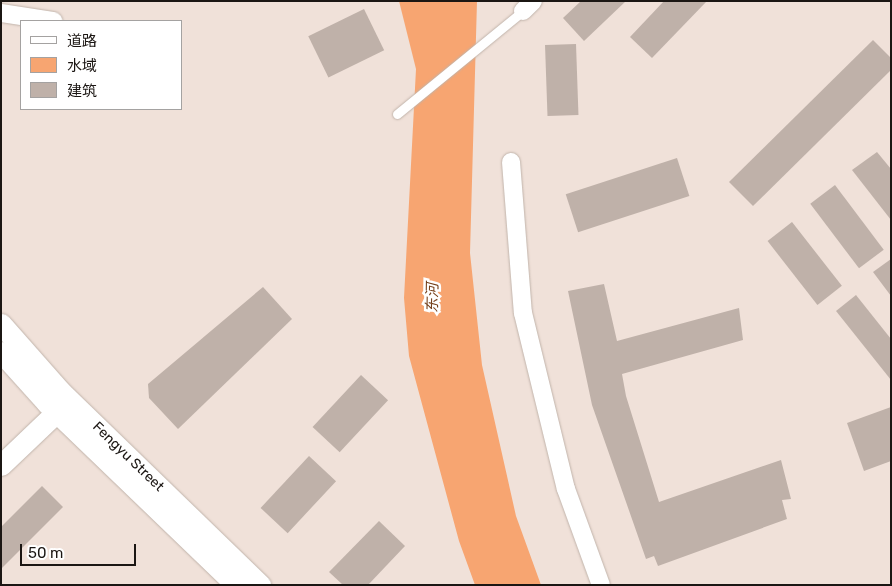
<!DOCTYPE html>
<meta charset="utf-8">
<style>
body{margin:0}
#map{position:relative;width:892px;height:586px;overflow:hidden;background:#f0e1d9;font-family:Rubik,"Noto Sans SC",sans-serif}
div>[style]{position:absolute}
.water>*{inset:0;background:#f7a571}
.building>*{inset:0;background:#bfb1a9;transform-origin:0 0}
.roads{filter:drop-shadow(0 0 1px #c1b4ab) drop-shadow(0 0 1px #c1b4ab)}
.service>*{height:9px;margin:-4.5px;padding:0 4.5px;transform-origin:4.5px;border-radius:4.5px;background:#fff}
.minor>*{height:18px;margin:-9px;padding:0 9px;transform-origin:9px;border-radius:9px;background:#fff}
.tertiary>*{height:21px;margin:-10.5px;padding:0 10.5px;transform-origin:10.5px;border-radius:10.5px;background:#fff}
span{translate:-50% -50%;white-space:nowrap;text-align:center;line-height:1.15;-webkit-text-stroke:5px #fff;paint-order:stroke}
.street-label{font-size:14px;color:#1b1613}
.water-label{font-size:15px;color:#743f1a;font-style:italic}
.frame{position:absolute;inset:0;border:2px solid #1b1613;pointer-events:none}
.legend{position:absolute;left:20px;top:20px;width:162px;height:90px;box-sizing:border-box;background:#fff;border:1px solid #a4a2a1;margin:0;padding:6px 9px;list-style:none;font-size:15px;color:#1b1613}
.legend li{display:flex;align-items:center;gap:10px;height:25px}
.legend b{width:25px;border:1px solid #a4a2a1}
.scale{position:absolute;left:20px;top:544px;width:116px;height:22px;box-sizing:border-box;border:2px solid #1b1613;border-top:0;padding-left:6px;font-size:15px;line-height:18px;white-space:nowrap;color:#1b1613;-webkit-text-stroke:4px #fff;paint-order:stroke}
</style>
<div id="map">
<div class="water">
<div style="clip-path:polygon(399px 1px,477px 1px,470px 253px,482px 365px,516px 516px,541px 585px,475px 585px,459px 541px,409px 356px,404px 298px,416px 69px)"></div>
</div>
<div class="building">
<div style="clip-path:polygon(581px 1px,626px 1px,584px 41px,563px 18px)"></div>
<div style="clip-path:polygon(664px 1px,707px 1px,652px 58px,630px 37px)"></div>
<div style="left:364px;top:9px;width:46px;height:62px;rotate:64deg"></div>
<div style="clip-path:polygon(873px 40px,891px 58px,891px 70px,753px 206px,729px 182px)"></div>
<div style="left:576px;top:44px;width:71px;height:31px;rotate:88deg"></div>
<div style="clip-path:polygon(877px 152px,891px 169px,891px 220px,852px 170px)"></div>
<div style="left:677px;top:158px;width:40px;height:117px;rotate:72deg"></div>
<div style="left:835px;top:185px;width:81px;height:31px;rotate:53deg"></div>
<div style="left:792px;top:222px;width:81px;height:31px;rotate:52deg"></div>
<div style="clip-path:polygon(891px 259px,891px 296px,873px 272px)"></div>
<div style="clip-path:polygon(604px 284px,617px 341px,739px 308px,743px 340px,622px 374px,626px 396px,659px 502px,781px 460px,791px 499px,782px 500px,787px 519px,658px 566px,654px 556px,646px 559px,592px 405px,568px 291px)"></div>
<div style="clip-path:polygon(263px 287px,292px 319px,178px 429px,149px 398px,148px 384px)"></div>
<div style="clip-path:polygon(856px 295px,891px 339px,891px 380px,836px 311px)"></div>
<div style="left:361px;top:375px;width:37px;height:71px;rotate:43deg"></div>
<div style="clip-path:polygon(891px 407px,891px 461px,864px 471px,847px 423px)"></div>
<div style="left:309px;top:456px;width:37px;height:71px;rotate:43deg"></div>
<div style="clip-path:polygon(42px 486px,63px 507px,1px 569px,1px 527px)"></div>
<div style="clip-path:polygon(379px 521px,405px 546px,368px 585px,343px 585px,329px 572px)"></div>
</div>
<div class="roads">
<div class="service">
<div style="left:397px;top:114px;width:163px;rotate:-39.3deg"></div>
</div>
<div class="minor">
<div style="left:523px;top:11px;width:14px;rotate:-45deg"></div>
<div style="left:1px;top:13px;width:53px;rotate:8.7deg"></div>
<div style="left:511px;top:162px;width:151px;rotate:85.5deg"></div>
<div style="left:523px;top:313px;width:181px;rotate:76.3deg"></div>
<div style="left:566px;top:489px;width:102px;rotate:70deg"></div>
</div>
<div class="tertiary">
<div style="left:1px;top:324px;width:89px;rotate:48.6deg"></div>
<div style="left:60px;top:391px;width:279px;rotate:44.1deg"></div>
<div style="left:1px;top:352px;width:69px;rotate:48deg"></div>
<div style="left:47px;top:403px;width:262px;rotate:43.9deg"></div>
<div style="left:1px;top:465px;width:90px;rotate:-43.6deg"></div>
</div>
</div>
<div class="street-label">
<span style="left:128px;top:457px;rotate:44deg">Fengyu Street</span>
</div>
<div class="water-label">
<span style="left:433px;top:298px;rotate:-89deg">东河</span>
</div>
<div class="frame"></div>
<ul class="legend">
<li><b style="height:6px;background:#fff"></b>道路</li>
<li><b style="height:14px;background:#f7a571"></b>水域</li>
<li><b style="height:14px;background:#bfb1a9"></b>建筑</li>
</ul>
<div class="scale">50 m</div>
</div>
